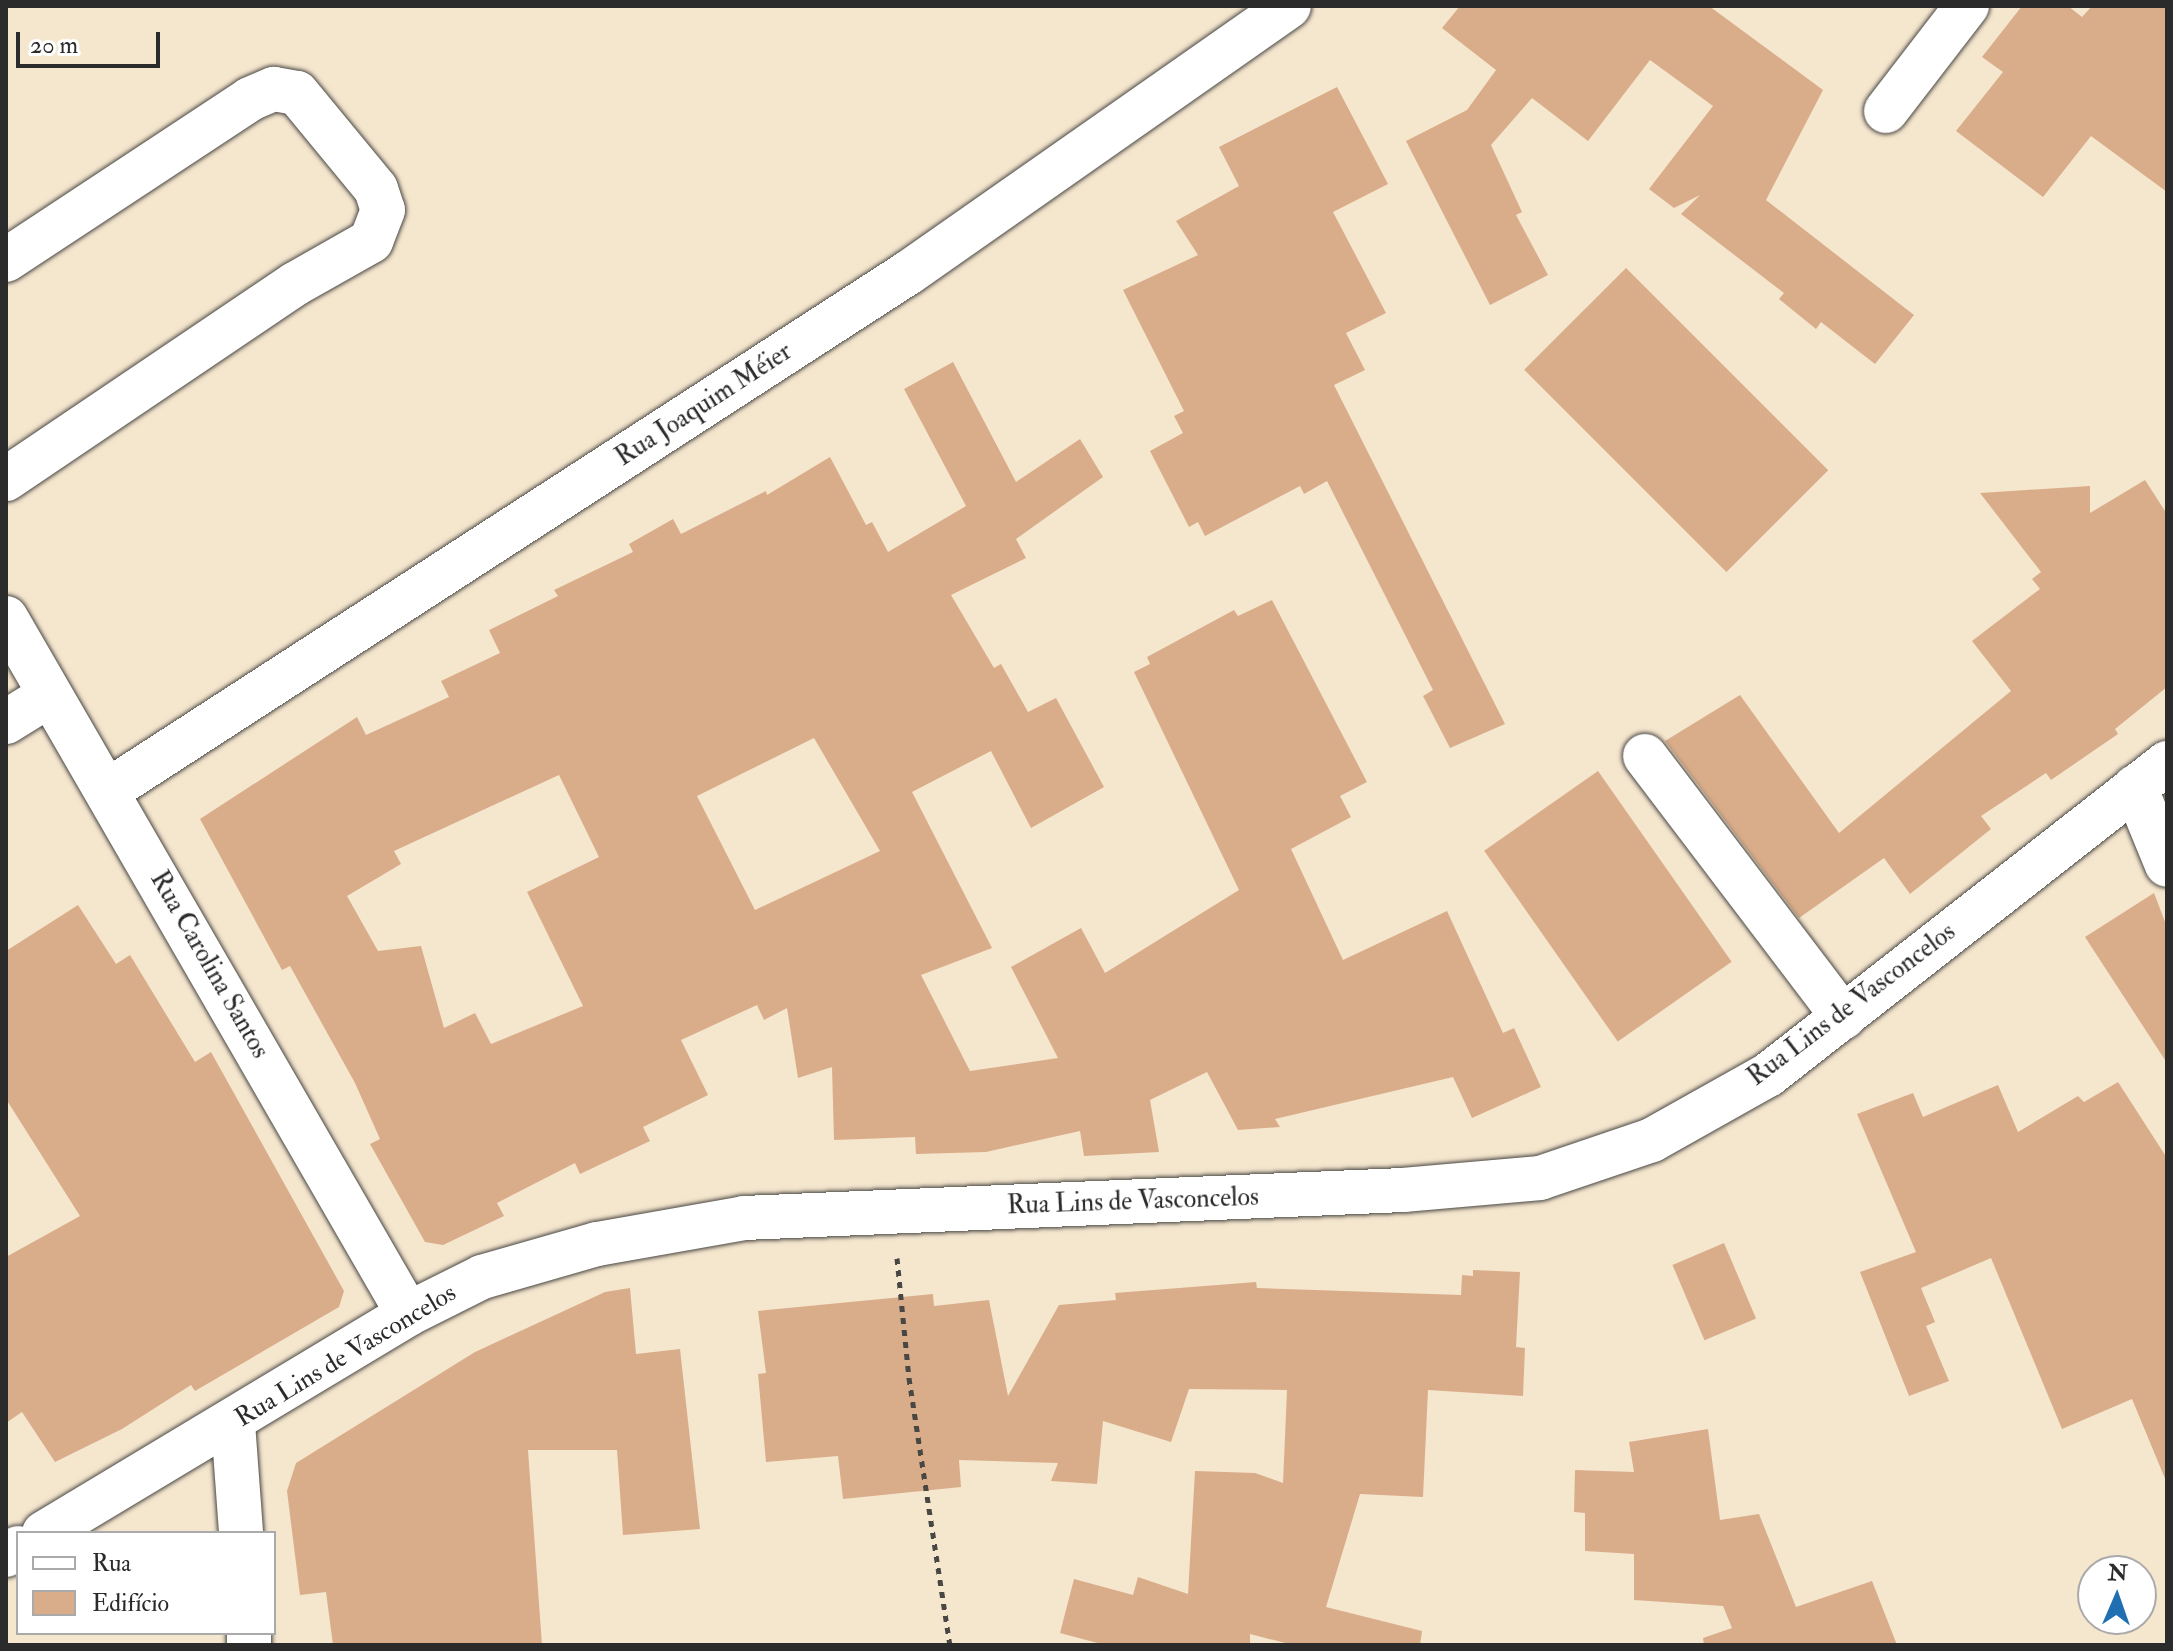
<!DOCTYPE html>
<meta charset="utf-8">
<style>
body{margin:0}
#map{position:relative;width:2173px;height:1651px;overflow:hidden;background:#f5e6ce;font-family:"IM FELL Double Pica",serif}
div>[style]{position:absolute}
.building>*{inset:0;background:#daad8a;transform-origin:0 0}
.path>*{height:5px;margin-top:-2.5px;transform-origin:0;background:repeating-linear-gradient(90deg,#494743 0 6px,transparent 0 12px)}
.roads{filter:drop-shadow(0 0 2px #494743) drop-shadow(0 0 2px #494743)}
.minor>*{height:44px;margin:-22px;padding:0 22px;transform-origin:22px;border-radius:22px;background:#fff}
span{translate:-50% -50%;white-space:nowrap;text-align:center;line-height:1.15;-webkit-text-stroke:7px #fff;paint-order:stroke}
.street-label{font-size:26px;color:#2b2b2b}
.frame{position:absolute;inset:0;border:8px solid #2b2b2b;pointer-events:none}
.legend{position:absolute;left:16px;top:1531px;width:260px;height:104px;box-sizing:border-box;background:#fff;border:2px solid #aaa;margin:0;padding:10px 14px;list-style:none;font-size:24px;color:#2b2b2b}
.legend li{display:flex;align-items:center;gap:16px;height:40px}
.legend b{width:40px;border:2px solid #aaa}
.north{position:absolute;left:2077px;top:1555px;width:80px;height:80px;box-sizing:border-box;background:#fff;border:2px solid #aaa;border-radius:50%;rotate:2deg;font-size:22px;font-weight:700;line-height:32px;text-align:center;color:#2b2b2b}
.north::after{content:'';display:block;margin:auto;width:28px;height:36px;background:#1f6fb2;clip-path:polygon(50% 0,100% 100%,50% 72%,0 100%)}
.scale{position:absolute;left:16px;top:32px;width:144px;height:36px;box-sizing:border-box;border:4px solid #2b2b2b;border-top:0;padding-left:10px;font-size:24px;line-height:28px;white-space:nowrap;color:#2b2b2b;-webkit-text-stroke:6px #fff;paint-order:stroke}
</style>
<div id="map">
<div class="building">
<div style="clip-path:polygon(1460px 6px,1709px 6px,1823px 90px,1766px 200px,1914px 315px,1875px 364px,1821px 322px,1816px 329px,1779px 299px,1784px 293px,1681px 214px,1700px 195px,1674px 208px,1649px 189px,1713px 106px,1650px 60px,1588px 141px,1532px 98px,1491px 145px,1522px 212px,1516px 215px,1548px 275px,1490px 305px,1406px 141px,1467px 110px,1496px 70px,1442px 28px)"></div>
<div style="clip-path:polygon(2022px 6px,2068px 6px,2082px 17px,2092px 6px,2167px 6px,2167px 192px,2091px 136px,2043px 197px,1956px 131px,2003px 72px,1982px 57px)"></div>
<div style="clip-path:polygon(1337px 87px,1388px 184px,1333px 212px,1386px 313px,1346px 333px,1365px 370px,1334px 385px,1505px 724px,1450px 748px,1423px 696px,1433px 690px,1327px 481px,1304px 494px,1300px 486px,1205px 536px,1198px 522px,1189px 527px,1150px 451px,1183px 433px,1174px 416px,1184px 411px,1123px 290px,1198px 255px,1176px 221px,1239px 186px,1219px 147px)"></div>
<div style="left:1626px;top:268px;width:286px;height:144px;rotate:45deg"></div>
<div style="clip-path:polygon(evenodd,953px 362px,1016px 482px,1080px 439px,1103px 477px,1016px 539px,1026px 558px,951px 595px,994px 668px,1001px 664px,1028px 712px,1056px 698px,1104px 787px,1031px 828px,991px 751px,912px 792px,992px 948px,921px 975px,970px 1071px,1058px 1058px,1011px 967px,1081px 928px,1105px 973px,1239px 890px,1134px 672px,1150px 664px,1147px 657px,1234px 610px,1238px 616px,1272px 600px,1367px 782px,1340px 796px,1351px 817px,1291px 849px,1343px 960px,1447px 911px,1503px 1033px,1514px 1028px,1541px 1087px,1472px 1118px,1453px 1077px,1275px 1119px,1280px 1127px,1238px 1130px,1207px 1072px,1150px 1100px,1159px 1152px,1084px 1156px,1080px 1131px,986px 1152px,916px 1154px,915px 1137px,834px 1140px,832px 1067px,798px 1078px,787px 1008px,764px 1020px,757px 1005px,681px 1040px,708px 1095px,643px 1127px,650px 1141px,580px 1174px,575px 1163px,497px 1203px,504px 1216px,443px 1245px,425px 1242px,370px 1144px,380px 1139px,355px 1083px,290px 966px,282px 970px,200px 819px,357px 717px,366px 735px,449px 697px,441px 681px,500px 653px,489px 630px,558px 596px,554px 590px,633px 552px,629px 544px,673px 519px,681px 534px,766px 491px,767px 495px,830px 457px,866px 525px,872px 522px,888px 552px,966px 506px,904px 389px,953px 362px,814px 738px,880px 851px,755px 910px,697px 796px,814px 738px,953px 362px,559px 775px,599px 857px,527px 892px,583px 1006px,491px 1044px,475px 1013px,444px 1028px,421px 946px,378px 951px,347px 896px,401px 864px,394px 851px,559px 775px)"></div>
<div style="clip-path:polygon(2145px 480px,2167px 514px,2167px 687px,2115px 729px,2118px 734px,2051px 780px,2046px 773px,1981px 816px,1991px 829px,1910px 894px,1884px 858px,1799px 918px,1665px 741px,1740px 695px,1839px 833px,2011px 691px,1972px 641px,2040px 589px,2032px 579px,2041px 572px,1980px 493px,2090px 486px,2090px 513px)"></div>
<div style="left:1598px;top:771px;width:233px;height:139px;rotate:55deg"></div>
<div style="clip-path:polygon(2154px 893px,2167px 927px,2167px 1063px,2085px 937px)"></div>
<div style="clip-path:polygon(78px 905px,116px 964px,130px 955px,195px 1062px,211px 1052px,344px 1291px,339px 1307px,195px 1391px,191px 1385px,122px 1429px,55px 1462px,22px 1412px,6px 1423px,6px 1257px,80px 1216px,6px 1099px,6px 951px)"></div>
<div style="clip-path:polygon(2118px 1082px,2167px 1158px,2166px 1481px,2132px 1399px,2062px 1429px,1991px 1258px,1921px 1288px,1935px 1322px,1926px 1326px,1949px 1381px,1909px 1396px,1860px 1272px,1916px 1252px,1857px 1114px,1913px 1093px,1923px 1117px,1998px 1085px,2018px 1132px,2078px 1096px,2084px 1102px)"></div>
<div style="left:1724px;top:1243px;width:82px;height:56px;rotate:67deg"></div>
<div style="clip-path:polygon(1473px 1270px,1520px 1272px,1516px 1347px,1525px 1348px,1523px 1396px,1428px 1390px,1423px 1497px,1360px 1494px,1326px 1607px,1422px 1631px,1420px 1645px,1293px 1645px,1250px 1634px,1250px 1645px,1105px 1645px,1060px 1633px,1074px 1579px,1133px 1595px,1138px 1577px,1188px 1594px,1195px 1471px,1255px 1473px,1283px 1483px,1287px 1390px,1189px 1389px,1171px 1442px,1103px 1421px,1097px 1484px,1051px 1481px,1058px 1463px,959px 1460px,961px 1487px,843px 1499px,838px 1456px,766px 1462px,758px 1374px,766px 1373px,758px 1311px,933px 1294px,934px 1306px,989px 1300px,1008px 1396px,1059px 1305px,1116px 1300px,1115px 1293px,1256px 1282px,1257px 1288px,1461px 1295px,1462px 1275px,1473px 1276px)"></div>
<div style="clip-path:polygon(630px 1288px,636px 1354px,680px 1349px,700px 1529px,623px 1535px,617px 1450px,528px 1450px,542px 1645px,333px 1645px,326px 1592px,300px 1595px,287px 1491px,296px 1463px,475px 1352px,605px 1292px)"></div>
<div style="clip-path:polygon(1708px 1429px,1720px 1520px,1759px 1514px,1796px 1607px,1872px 1581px,1897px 1645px,1704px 1645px,1703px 1638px,1732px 1628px,1723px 1606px,1634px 1600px,1634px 1554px,1585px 1551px,1585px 1513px,1574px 1512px,1575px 1470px,1634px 1472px,1629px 1442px)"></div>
</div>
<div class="path">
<div style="left:897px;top:1258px;width:121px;rotate:84.3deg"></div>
<div style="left:909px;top:1378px;width:270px;rotate:81.3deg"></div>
</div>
<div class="roads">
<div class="minor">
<div style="left:1886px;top:111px;width:133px;rotate:-52.4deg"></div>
<div style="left:6px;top:260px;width:292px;rotate:-33.4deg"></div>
<div style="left:250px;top:99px;width:26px;rotate:-23deg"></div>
<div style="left:274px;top:89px;width:23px;rotate:10deg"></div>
<div style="left:297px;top:93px;width:124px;rotate:50.5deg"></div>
<div style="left:376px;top:189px;width:22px;rotate:72deg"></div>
<div style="left:383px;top:210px;width:33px;rotate:111deg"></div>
<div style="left:371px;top:241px;width:87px;rotate:150.5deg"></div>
<div style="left:295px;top:284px;width:349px;rotate:146deg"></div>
<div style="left:6px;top:618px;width:804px;rotate:59.99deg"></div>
<div style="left:6px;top:722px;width:49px;rotate:-31.8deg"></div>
<div style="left:1645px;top:756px;width:328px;rotate:52.8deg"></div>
<div style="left:2135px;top:787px;width:84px;rotate:67.7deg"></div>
<div style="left:109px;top:790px;width:952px;rotate:-32.91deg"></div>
<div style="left:908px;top:273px;width:465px;rotate:-35deg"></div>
<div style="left:233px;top:1423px;width:110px;rotate:85.8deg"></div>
<div style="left:44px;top:1533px;width:425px;rotate:-31deg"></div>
<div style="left:408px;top:1314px;width:83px;rotate:-26.6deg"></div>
<div style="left:482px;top:1277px;width:120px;rotate:-16deg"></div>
<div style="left:597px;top:1244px;width:149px;rotate:-10deg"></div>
<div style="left:744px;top:1218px;width:660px;rotate:-2.43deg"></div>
<div style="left:1403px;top:1190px;width:138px;rotate:-5deg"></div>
<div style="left:1540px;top:1178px;width:118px;rotate:-18.7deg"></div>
<div style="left:1652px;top:1140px;width:133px;rotate:-29.3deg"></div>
<div style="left:1768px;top:1075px;width:507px;rotate:-38.02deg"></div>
<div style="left:6px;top:1555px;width:14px;rotate:-30deg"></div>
<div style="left:249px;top:1633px;width:12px;rotate:90deg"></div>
</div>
</div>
<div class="street-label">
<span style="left:704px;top:405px;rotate:-33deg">Rua Joaquim Méier</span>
<span style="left:209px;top:965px;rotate:60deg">Rua Carolina Santos</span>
<span style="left:1852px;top:1005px;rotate:-37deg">Rua Lins de Vasconcelos</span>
<span style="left:1133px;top:1202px;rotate:-2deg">Rua Lins de Vasconcelos</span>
<span style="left:346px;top:1356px;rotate:-31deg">Rua Lins de Vasconcelos</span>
</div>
<div class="frame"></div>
<ul class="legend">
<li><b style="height:10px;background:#fff"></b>Rua</li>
<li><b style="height:22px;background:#daad8a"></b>Edifício</li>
</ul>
<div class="north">N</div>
<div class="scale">20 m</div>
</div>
